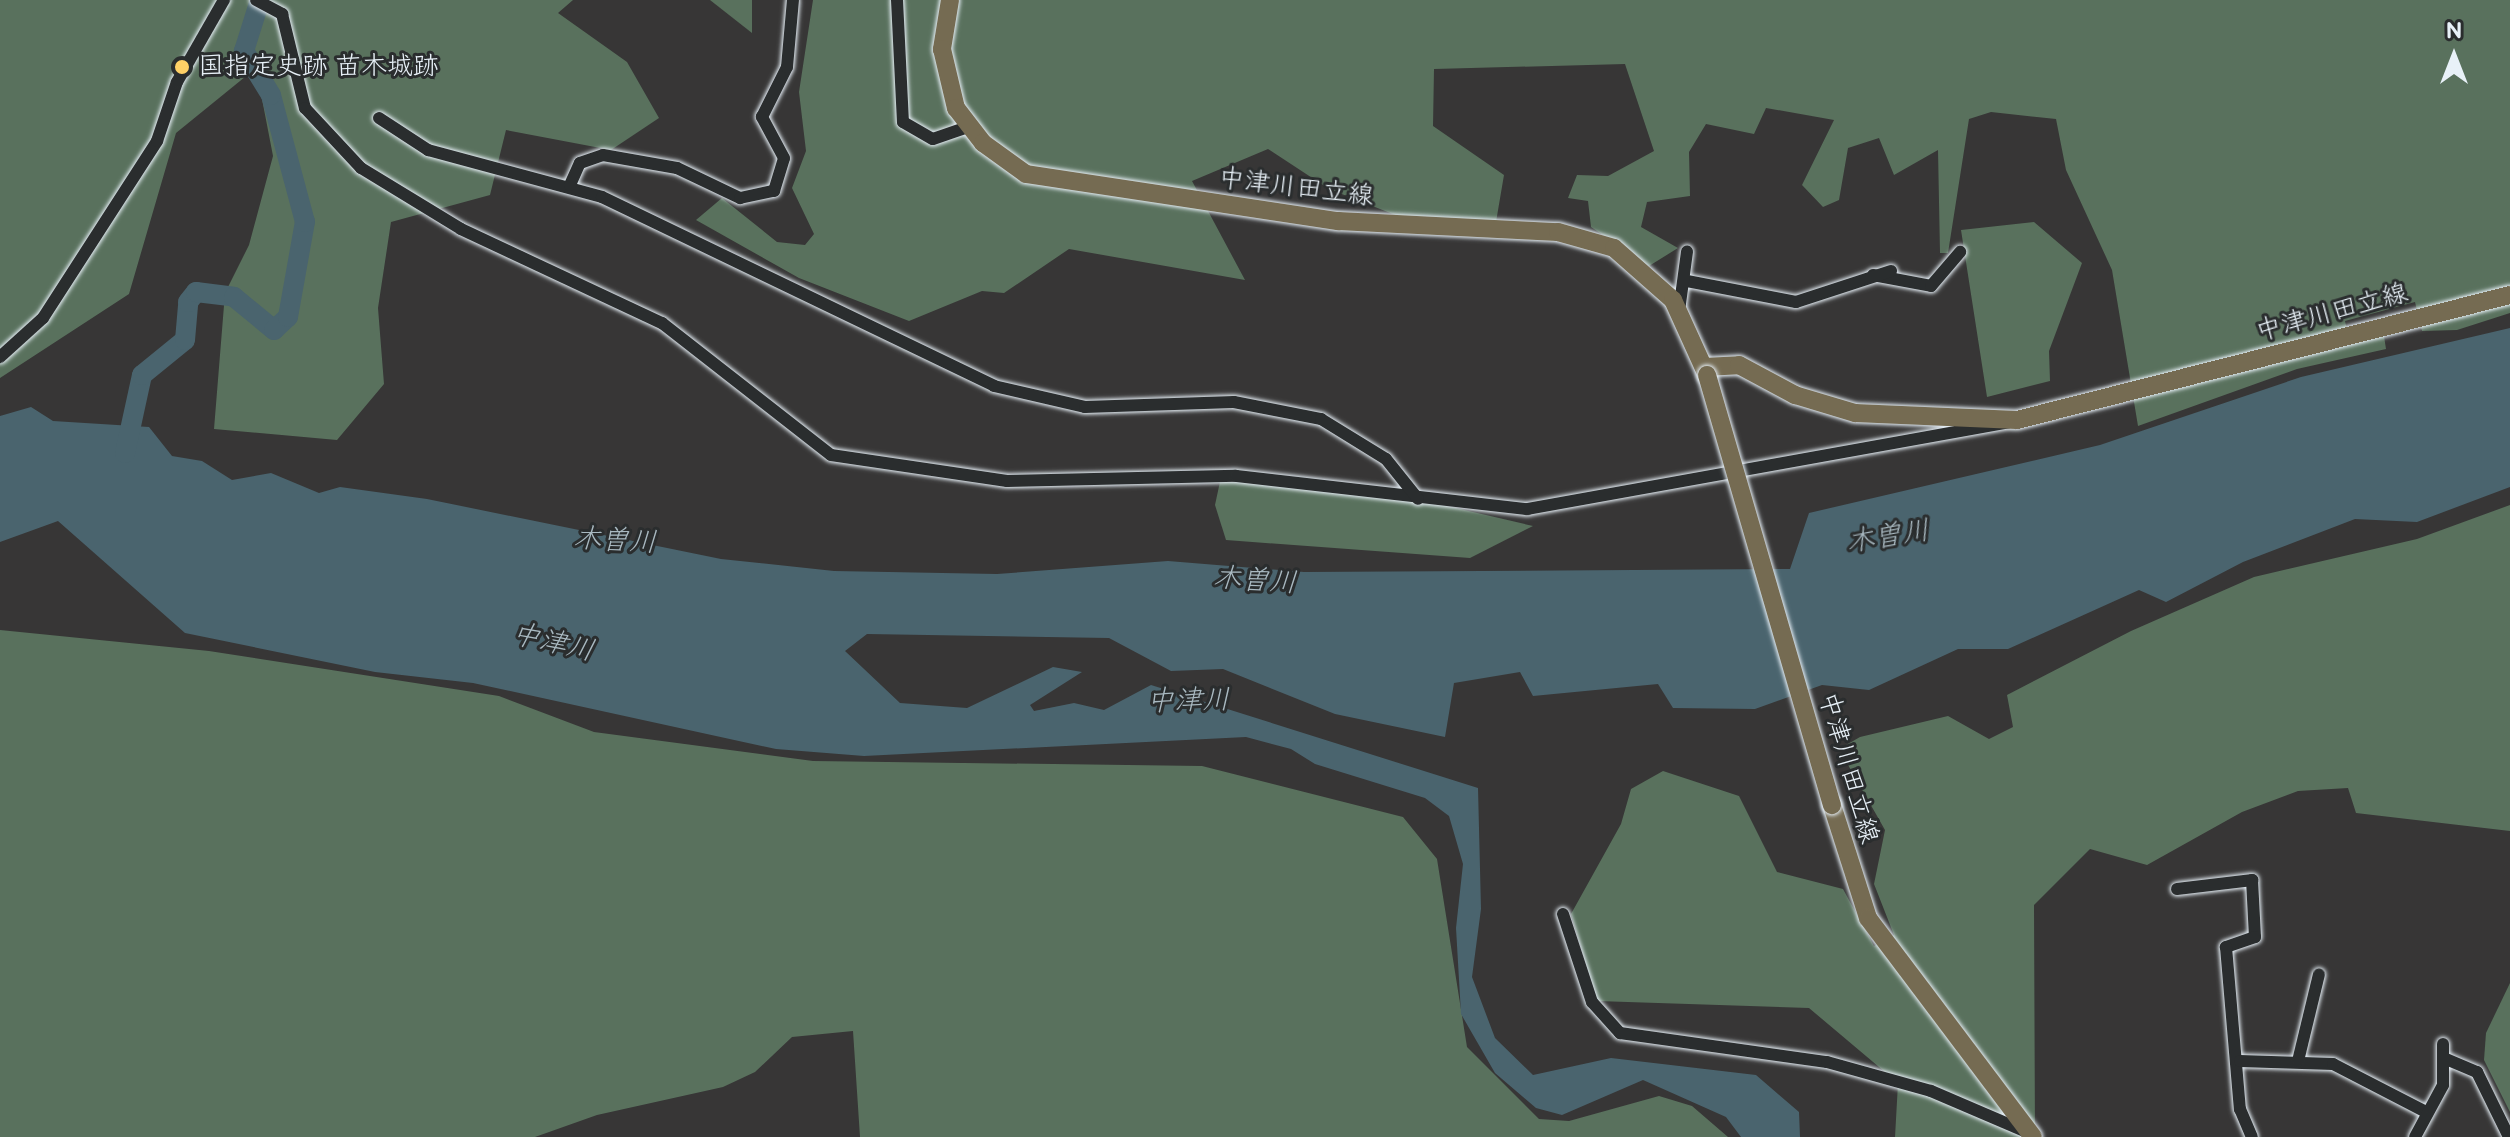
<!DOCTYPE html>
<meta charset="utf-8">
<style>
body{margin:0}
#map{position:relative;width:2510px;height:1137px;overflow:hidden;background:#373636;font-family:"Balsamiq Sans","Klee One",sans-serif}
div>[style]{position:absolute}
.green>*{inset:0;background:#59715d}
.water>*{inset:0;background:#4a646e}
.river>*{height:20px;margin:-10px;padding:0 10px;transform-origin:10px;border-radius:10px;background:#4a646e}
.roads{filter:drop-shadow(0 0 2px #e8f1f8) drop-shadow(0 0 2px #e8f1f8)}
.street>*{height:12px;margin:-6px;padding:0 6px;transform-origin:6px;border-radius:6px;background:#2a2d2e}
.primary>*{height:18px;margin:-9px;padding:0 9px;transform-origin:9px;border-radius:9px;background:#756b52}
.bridges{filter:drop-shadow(0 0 2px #e8f1f8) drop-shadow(0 0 2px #e8f1f8)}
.primary-bridge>*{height:18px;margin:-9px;padding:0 9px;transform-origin:9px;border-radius:9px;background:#756b52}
.dots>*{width:22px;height:22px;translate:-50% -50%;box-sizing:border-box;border:4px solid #2a2d2e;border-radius:50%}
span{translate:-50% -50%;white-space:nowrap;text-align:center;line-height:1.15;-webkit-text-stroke:6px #2a2d2e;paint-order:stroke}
.poi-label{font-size:26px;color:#e8f1f8}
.left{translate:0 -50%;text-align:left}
.street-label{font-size:26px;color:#e8f1f8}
.water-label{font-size:28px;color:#a9b9c1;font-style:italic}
.north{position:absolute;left:2414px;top:16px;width:80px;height:80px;-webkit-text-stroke:6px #2a2d2e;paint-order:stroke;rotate:0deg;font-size:22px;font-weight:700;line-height:32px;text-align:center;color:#e8f1f8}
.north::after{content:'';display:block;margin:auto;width:28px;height:36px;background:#e8f1f8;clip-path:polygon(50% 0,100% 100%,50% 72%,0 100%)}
</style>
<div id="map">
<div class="green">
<div style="clip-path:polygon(0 0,573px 0,558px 13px,627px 62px,659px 118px,611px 150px,506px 130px,490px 195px,391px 222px,378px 308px,384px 384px,337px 440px,214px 429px,225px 293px,249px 245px,273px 156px,256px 68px,176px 133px,129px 294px,0 378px)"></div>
<div style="clip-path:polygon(710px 0,752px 0,752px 33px)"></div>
<div style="clip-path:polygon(813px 0,2510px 0,2510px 313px,2457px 330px,2422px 331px,2415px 302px,2345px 321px,2349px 339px,2384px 336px,2386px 349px,2297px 369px,2138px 426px,2112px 270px,2066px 170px,2056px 119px,1991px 112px,1969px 119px,1948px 253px,1940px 253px,1938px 150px,1894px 175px,1879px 138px,1848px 148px,1839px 200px,1823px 207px,1802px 185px,1834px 120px,1766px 108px,1754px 134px,1706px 124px,1689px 152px,1690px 196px,1647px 202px,1641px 227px,1678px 248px,1649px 266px,1591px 227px,1588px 201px,1568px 198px,1577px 175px,1608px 176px,1654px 151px,1625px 64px,1434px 69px,1433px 126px,1504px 175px,1496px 222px,1403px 218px,1329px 189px,1268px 149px,1192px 181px,1245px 280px,1069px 249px,1004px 293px,982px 291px,909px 321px,799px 278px,696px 220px,722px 198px,777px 242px,805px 245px,814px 234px,792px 188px,806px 151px,799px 92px)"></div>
<div style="clip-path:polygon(2034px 222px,2082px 263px,2049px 351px,2050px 381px,1987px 397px,1961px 230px)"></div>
<div style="clip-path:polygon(1221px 477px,1357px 485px,1533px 526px,1470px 558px,1226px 540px,1215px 505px)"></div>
<div style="clip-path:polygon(2510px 505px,2510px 831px,2356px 813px,2348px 788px,2298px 791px,2242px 812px,2147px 865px,2090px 849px,2034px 905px,2035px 1137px,1895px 1137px,1898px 1083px,1809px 1008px,1597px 1001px,1571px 914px,1621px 824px,1631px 789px,1663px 771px,1739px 796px,1777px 872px,1843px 889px,1874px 946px,1894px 935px,1874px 884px,1885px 830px,1839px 749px,1860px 737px,1948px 716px,1989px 739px,2013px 727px,2007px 695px,2131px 631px,2254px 577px,2417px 539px)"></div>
<div style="clip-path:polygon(0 630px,209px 651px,499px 696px,594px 732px,813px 761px,1202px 766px,1403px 817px,1437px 859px,1467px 1047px,1539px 1119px,1569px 1121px,1659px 1096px,1692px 1106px,1728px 1137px,860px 1137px,853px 1031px,792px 1037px,755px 1072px,723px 1087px,597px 1115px,535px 1137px,0 1137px)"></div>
<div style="clip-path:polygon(2510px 983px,2510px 1112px,2484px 1060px,2486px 1033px)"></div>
</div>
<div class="water">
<div style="clip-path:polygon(2510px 328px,2510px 487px,2417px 522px,2355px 519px,2243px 562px,2166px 602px,2139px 590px,2008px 649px,1958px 649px,1869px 690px,1822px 685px,1755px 709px,1673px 708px,1658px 684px,1533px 696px,1520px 672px,1454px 683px,1445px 737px,1335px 714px,1223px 669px,1171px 671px,1109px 638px,867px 634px,845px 651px,900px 703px,967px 708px,1053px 667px,1082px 672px,1030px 705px,1034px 711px,1074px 703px,1104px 710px,1151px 685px,1478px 788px,1481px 909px,1472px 977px,1495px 1038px,1533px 1075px,1611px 1058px,1756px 1075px,1799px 1112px,1800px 1137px,1741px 1137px,1726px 1117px,1643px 1080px,1562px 1115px,1536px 1108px,1495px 1073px,1461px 1014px,1456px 928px,1463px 864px,1449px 816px,1425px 798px,1315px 764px,1291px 749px,1246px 737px,864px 756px,776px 749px,473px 683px,375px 672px,185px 633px,58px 521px,0 542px,0 416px,31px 407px,53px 421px,149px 427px,172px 456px,202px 461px,232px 480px,271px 473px,319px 493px,340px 487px,427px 499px,721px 559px,834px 571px,997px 574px,1168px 561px,1304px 572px,1790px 569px,1809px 513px,2100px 445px,2301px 377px)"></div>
</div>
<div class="river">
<div style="left:125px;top:453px;width:80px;rotate:-77.7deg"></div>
<div style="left:142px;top:375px;width:55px;rotate:-39.1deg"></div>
<div style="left:185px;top:340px;width:38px;rotate:-85deg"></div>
<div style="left:188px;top:302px;width:13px;rotate:-51deg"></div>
<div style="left:196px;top:292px;width:38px;rotate:7deg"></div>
<div style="left:234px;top:297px;width:52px;rotate:39.5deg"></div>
<div style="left:274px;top:330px;width:19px;rotate:-43deg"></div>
<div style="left:288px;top:317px;width:97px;rotate:-79.9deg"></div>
<div style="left:305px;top:222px;width:131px;rotate:-105deg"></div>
<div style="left:271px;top:95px;width:52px;rotate:-121.5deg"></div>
<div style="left:244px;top:51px;width:53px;rotate:-72.6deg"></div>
</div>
<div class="roads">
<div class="street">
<div style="left:256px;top:0;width:30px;rotate:28deg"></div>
<div style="left:282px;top:14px;width:97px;rotate:76.3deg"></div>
<div style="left:305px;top:108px;width:82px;rotate:47deg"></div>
<div style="left:361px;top:168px;width:117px;rotate:31.4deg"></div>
<div style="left:461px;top:229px;width:222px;rotate:25.1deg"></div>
<div style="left:662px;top:323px;width:214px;rotate:38deg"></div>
<div style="left:831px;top:455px;width:178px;rotate:8.4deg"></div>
<div style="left:1007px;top:481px;width:229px;rotate:-1.3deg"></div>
<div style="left:1236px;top:476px;width:293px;rotate:6.5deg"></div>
<div style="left:1527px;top:509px;width:493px;rotate:-10.2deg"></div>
<div style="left:897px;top:0;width:122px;rotate:87.2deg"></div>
<div style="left:903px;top:122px;width:34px;rotate:30deg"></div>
<div style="left:933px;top:139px;width:36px;rotate:-19deg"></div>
<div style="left:379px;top:118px;width:59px;rotate:33.1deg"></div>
<div style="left:428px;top:150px;width:180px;rotate:15.1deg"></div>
<div style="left:602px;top:197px;width:435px;rotate:25.7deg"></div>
<div style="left:994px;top:386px;width:93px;rotate:13deg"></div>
<div style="left:1085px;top:407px;width:149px;rotate:-1.9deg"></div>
<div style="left:1234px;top:402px;width:89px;rotate:11.1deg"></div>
<div style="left:1321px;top:419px;width:76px;rotate:31.6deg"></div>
<div style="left:1386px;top:459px;width:51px;rotate:51.3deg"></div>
<div style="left:570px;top:185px;width:24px;rotate:-66deg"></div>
<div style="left:580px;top:163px;width:24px;rotate:-19deg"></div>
<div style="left:603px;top:155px;width:75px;rotate:10deg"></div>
<div style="left:677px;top:168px;width:70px;rotate:25.5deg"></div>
<div style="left:740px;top:198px;width:35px;rotate:-12deg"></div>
<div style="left:774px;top:191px;width:34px;rotate:-73deg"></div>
<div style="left:784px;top:158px;width:47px;rotate:-118.2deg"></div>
<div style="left:762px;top:117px;width:56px;rotate:-63.4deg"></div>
<div style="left:787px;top:67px;width:67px;rotate:-84.9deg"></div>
<div style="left:1873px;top:275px;width:59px;rotate:10.7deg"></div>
<div style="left:1931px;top:286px;width:45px;rotate:-49.5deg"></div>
<div style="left:1687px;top:281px;width:111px;rotate:10.9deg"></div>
<div style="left:1796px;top:302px;width:100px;rotate:-18.1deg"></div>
<div style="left:1679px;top:311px;width:60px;rotate:-82.3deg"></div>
<div style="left:0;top:357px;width:58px;rotate:-42.2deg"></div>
<div style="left:43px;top:318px;width:211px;rotate:-57.2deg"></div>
<div style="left:157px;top:141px;width:62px;rotate:-71.3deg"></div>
<div style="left:177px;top:82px;width:95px;rotate:-60.2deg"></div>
<div style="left:2177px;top:889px;width:76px;rotate:-6.8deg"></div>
<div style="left:2252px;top:880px;width:57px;rotate:87deg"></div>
<div style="left:2255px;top:937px;width:31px;rotate:161deg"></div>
<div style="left:2226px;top:947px;width:163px;rotate:85.1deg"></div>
<div style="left:2240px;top:1109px;width:30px;rotate:67deg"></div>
<div style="left:1563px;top:914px;width:93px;rotate:71.8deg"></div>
<div style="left:1592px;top:1002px;width:42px;rotate:47.9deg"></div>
<div style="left:1620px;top:1033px;width:209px;rotate:8deg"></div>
<div style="left:1827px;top:1062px;width:108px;rotate:15.6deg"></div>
<div style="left:1931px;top:1091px;width:107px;rotate:23.2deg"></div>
<div style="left:2446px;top:1059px;width:34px;rotate:23deg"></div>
<div style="left:2477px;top:1072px;width:72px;rotate:63.8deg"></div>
<div style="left:2240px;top:1061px;width:93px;rotate:1.8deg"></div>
<div style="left:2333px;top:1064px;width:105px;rotate:27.3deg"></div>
<div style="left:2298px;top:1061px;width:89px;rotate:-76.4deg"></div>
<div style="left:2415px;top:1137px;width:59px;rotate:-61.7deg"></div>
<div style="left:2443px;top:1085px;width:41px;rotate:-90deg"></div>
</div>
<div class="primary">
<div style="left:950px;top:0;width:50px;rotate:99.3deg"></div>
<div style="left:942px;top:49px;width:61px;rotate:76.7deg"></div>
<div style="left:956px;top:108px;width:44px;rotate:52.4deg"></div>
<div style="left:983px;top:143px;width:53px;rotate:35.8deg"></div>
<div style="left:1026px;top:174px;width:316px;rotate:8.6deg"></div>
<div style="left:1338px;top:221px;width:220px;rotate:2.9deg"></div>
<div style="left:1558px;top:232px;width:58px;rotate:15.9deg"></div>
<div style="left:1614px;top:248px;width:79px;rotate:41.4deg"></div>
<div style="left:1673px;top:300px;width:82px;rotate:65.6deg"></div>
<div style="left:1704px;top:367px;width:35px;rotate:-3deg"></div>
<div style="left:1739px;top:365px;width:64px;rotate:28.2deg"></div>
<div style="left:1795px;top:395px;width:63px;rotate:16.7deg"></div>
<div style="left:1855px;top:413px;width:162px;rotate:2.5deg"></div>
<div style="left:2017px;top:420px;width:509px;rotate:-14.23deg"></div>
<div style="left:1832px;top:805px;width:119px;rotate:72.3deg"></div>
<div style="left:1868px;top:918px;width:274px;rotate:53deg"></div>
</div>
</div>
<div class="bridges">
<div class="primary-bridge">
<div style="left:1707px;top:375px;width:448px;rotate:73.8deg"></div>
</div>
</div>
<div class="dots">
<div style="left:182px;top:67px;background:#ffd166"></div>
</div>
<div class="poi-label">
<span class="left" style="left:198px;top:67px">国指定史跡 苗木城跡</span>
</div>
<div class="street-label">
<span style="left:1296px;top:188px;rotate:7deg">中津川田立線</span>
<span style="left:2332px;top:313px;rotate:-15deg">中津川田立線</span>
<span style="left:1848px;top:768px;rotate:74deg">中津川田立線</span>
</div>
<div class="water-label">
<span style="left:1888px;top:537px;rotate:-9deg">木曽川</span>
<span style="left:615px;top:541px;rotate:3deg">木曽川</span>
<span style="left:1255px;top:581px;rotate:4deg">木曽川</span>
<span style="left:553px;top:643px;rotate:13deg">中津川</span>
<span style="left:1188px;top:701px;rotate:-1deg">中津川</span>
</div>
<div class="north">N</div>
</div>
